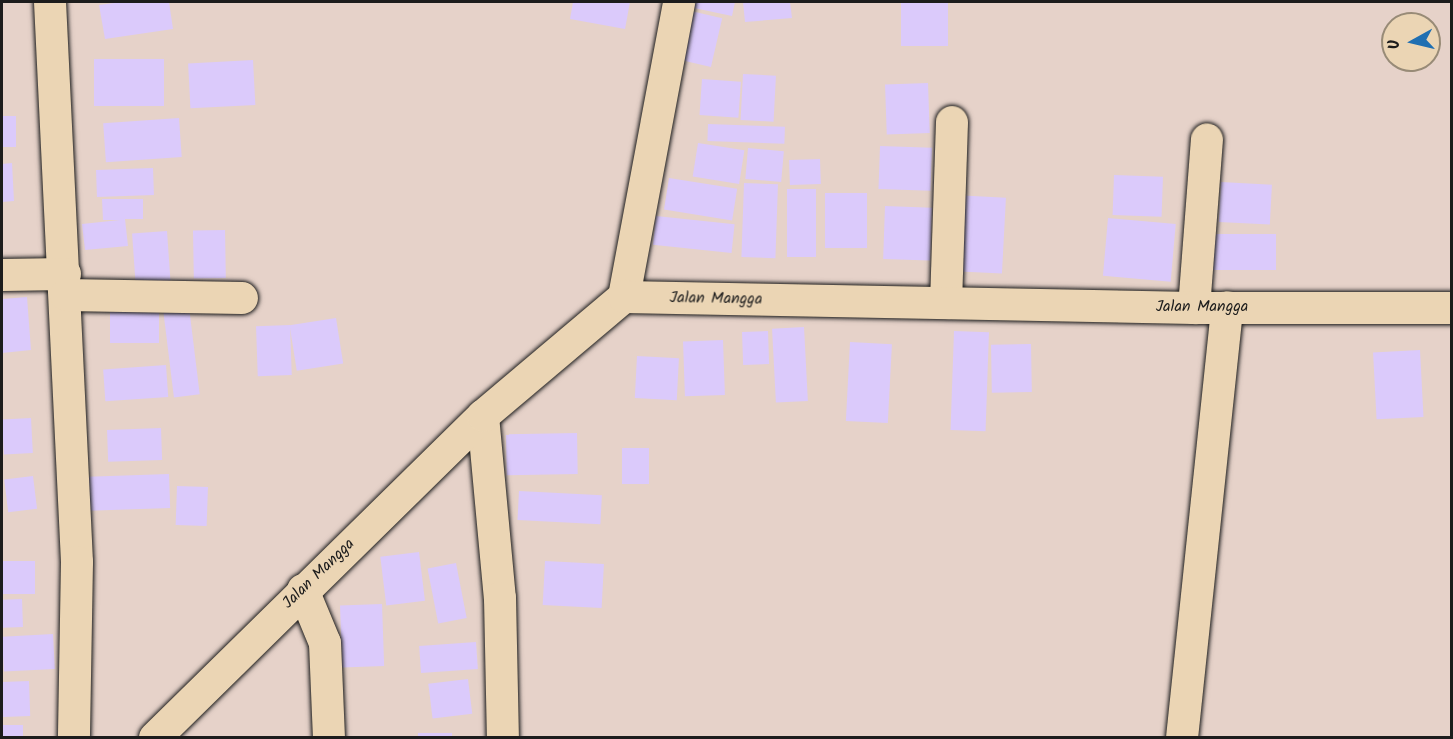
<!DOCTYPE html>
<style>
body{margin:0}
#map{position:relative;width:1453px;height:739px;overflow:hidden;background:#e6d2c9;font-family:Kalam,sans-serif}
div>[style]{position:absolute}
.building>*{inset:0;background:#dbcafb;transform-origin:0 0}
.roads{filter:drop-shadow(0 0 2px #1c1c1c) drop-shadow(0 0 2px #1c1c1c)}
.minor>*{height:32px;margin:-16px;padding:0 16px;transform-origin:16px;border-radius:16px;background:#ebd5b4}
span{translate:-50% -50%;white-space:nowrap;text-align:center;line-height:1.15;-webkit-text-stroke:4.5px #ebd5b4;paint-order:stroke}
.street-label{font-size:16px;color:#1c1c1c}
.frame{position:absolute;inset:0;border:3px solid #1c1c1c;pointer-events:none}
.north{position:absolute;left:1381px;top:12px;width:60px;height:60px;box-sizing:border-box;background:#ebd5b4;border:2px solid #988b77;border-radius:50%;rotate:262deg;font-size:16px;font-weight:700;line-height:24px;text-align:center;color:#1c1c1c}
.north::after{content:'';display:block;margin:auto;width:21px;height:27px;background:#1f6fb2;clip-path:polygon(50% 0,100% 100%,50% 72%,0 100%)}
</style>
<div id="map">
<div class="building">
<div style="clip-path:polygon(122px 2px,169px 2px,173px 29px,105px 39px,99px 5px)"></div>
<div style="clip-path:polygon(573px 2px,630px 2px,625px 29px,570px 19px)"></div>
<div style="clip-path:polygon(695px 2px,735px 2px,732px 16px,694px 8px)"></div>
<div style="clip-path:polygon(743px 2px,790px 2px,792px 18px,745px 22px)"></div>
<div style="left:901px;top:2px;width:47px;height:44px"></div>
<div style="left:691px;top:11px;width:32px;height:50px;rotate:13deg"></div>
<div style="left:164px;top:59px;width:47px;height:70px;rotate:90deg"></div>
<div style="left:253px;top:60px;width:45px;height:65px;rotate:87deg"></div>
<div style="left:743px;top:74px;width:33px;height:46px;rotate:3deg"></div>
<div style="left:702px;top:79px;width:39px;height:36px;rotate:4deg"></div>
<div style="left:928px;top:83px;width:50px;height:43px;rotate:88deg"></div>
<div style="left:2px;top:116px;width:14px;height:31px"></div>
<div style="left:179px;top:118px;width:39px;height:76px;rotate:86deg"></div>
<div style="left:708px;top:124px;width:77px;height:17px;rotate:2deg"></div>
<div style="left:698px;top:143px;width:47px;height:34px;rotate:9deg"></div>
<div style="left:880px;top:146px;width:52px;height:43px;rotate:2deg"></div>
<div style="left:748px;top:148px;width:36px;height:31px;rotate:5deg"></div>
<div style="left:820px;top:159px;width:25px;height:31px;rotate:88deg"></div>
<div style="clip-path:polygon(12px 163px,14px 201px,2px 202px,2px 164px)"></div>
<div style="left:153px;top:168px;width:27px;height:57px;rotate:88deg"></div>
<div style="left:1114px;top:175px;width:49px;height:40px;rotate:2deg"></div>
<div style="left:669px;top:178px;width:69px;height:32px;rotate:9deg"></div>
<div style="left:1221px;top:182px;width:51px;height:40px;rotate:3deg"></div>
<div style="left:744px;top:183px;width:34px;height:74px;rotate:2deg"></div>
<div style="left:787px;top:189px;width:29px;height:68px"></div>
<div style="left:825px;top:193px;width:42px;height:55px"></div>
<div style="left:954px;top:195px;width:52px;height:76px;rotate:3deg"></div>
<div style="clip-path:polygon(102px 199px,143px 199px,143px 219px,125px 219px,128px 246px,85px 250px,82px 224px,120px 220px,103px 220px)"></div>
<div style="left:885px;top:206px;width:47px;height:53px;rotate:2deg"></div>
<div style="left:656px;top:216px;width:79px;height:29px;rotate:6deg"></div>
<div style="left:1108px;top:218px;width:68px;height:58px;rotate:5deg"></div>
<div style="left:225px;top:230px;width:48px;height:32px;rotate:89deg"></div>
<div style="left:167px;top:231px;width:51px;height:35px;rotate:86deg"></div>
<div style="left:1205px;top:234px;width:71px;height:36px"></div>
<div style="clip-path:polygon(27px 297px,31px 350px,2px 353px,2px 299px)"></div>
<div style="left:110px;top:301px;width:49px;height:42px"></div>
<div style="left:189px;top:307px;width:88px;height:26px;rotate:83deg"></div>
<div style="left:336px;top:318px;width:46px;height:47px;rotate:81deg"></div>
<div style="left:290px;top:325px;width:50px;height:34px;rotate:88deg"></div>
<div style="left:804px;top:327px;width:74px;height:32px;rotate:87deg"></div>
<div style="left:768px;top:331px;width:33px;height:26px;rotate:88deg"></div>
<div style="left:954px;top:331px;width:35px;height:99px;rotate:2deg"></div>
<div style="left:723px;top:340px;width:55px;height:40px;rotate:88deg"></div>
<div style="left:850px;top:342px;width:42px;height:79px;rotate:3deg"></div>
<div style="left:1031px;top:344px;width:48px;height:40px;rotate:89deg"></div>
<div style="left:1420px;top:350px;width:67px;height:47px;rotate:87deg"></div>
<div style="left:637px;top:356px;width:42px;height:42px;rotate:3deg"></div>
<div style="left:166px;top:365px;width:32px;height:63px;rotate:86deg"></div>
<div style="left:31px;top:418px;width:35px;height:29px;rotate:87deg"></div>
<div style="left:161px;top:428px;width:32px;height:54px;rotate:88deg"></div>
<div style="left:577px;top:433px;width:41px;height:71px;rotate:89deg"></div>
<div style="left:622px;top:448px;width:27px;height:36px"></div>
<div style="left:169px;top:474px;width:34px;height:81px;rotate:88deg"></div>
<div style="left:33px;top:476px;width:33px;height:29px;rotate:83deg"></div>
<div style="left:177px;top:486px;width:31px;height:39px;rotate:2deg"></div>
<div style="left:519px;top:491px;width:83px;height:29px;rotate:3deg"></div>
<div style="left:419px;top:552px;width:49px;height:39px;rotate:83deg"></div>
<div style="left:2px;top:561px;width:33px;height:33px"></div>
<div style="left:545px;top:561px;width:59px;height:44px;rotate:3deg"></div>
<div style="left:456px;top:563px;width:56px;height:29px;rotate:79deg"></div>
<div style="left:22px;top:599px;width:28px;height:20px;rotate:88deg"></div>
<div style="left:382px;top:604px;width:62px;height:42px;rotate:88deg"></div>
<div style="left:53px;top:634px;width:35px;height:51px;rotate:87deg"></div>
<div style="left:476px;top:642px;width:27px;height:57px;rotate:86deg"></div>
<div style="left:468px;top:679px;width:35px;height:40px;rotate:83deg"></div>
<div style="left:29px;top:681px;width:35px;height:27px;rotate:88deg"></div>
<div style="left:23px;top:725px;width:13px;height:21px;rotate:90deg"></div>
<div style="left:418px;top:733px;width:34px;height:5px"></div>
</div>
<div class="roads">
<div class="minor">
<div style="left:50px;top:2px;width:561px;rotate:87.24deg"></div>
<div style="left:77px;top:562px;width:176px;rotate:91deg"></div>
<div style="left:2px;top:275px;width:63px;rotate:-0.9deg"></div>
<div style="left:66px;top:295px;width:176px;rotate:1deg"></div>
<div style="left:624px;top:297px;width:300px;rotate:-79.4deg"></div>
<div style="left:946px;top:303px;width:181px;rotate:-88.1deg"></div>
<div style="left:1194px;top:308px;width:169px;rotate:-85.6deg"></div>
<div style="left:483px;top:416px;width:183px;rotate:84.7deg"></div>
<div style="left:500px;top:598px;width:140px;rotate:88.8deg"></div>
<div style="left:303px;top:590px;width:57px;rotate:67.5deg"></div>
<div style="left:325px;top:643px;width:95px;rotate:87.6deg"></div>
<div style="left:155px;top:738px;width:460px;rotate:-44.5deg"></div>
<div style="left:483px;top:416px;width:185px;rotate:-40.2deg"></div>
<div style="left:624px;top:297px;width:570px;rotate:1.11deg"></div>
<div style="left:1194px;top:308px;width:258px"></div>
<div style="left:1182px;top:738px;width:433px;rotate:-84deg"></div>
</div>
</div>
<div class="street-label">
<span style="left:716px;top:299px;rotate:1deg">Jalan Mangga</span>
<span style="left:1202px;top:307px">Jalan Mangga</span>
<span style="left:319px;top:574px;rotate:-44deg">Jalan Mangga</span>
</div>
<div class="frame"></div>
<div class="north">U</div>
</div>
